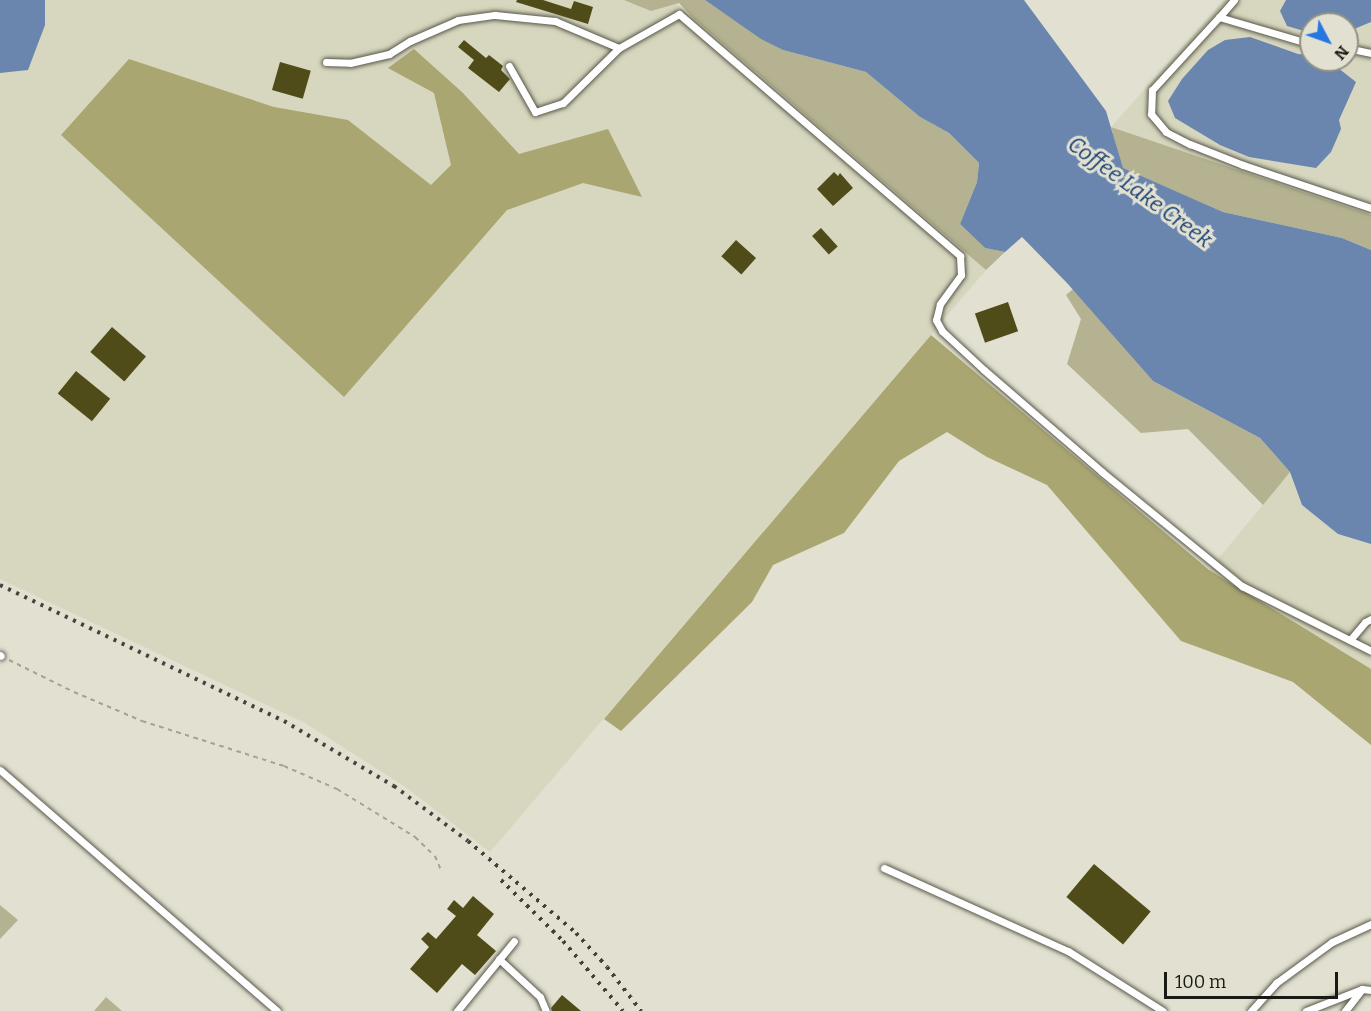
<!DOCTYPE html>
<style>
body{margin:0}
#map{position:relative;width:1371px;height:1011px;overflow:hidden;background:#e2e1d1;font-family:Bitter,serif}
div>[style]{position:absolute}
.built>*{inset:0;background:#d7d6be}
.green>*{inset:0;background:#b4b290}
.forest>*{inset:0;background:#a9a672}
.water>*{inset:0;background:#6a86af}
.building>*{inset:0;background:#504c19;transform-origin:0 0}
.path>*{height:2px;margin-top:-1px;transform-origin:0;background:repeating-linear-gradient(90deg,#a3a396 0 4.5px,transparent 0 9px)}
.roads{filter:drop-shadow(0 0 2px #59584a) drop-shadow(0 0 2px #59584a)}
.lane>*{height:7px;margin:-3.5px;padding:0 3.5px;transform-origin:3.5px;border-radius:3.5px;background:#fff}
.rail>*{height:4px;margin-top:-2px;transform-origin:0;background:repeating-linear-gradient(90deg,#42423a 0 3px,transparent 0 9px)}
span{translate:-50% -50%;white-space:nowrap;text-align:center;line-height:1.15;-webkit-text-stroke:6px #e2e1d1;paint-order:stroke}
.water-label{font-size:22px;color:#183f73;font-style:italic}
.north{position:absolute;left:1299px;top:12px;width:60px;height:60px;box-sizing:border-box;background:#e2e1d1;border:2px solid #929185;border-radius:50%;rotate:131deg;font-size:16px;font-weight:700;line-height:24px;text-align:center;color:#1a1a14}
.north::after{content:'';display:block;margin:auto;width:21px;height:27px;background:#2677e2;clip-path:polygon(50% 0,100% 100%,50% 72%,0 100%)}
.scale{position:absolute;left:1164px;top:972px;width:174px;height:27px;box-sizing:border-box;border:3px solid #1a1a14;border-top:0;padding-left:8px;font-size:18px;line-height:21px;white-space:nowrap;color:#1a1a14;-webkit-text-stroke:4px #e2e1d1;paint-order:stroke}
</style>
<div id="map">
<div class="built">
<div style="clip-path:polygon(0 0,672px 0,986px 270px,490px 852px,404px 786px,305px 723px,0 579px)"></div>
<div style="clip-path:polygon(evenodd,1224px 0,1371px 0,1371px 215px,1111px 127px,1224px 0,1311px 24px,1347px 24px,1347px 60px,1311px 60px,1311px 24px)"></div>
<div style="clip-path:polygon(1290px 472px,1302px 505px,1338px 534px,1371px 544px,1371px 669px,1209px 570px)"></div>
</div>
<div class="green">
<div style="clip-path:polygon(624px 0,705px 0,761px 38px,783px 50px,866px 72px,920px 117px,949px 133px,979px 163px,977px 182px,960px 224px,985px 248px,1005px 252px,986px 270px,693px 18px,679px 3px,651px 11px)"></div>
<div style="clip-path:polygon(1111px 127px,1371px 215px,1371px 250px,1342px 238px,1223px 212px,1122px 168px)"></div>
<div style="clip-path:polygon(1073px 289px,1153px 381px,1260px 438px,1290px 472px,1263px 505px,1188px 429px,1141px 433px,1067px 364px,1081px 319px,1066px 295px)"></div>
<div style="clip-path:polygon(0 905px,18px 920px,0 939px)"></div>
<div style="clip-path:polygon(106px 997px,122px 1011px,94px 1011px)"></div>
</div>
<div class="forest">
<div style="clip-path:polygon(414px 49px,463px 93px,519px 154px,608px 129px,642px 197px,583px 183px,507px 210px,344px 397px,61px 135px,129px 59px,274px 107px,348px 120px,431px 185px,451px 165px,434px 93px,388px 68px)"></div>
<div style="clip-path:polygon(931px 335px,1209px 570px,1371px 669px,1371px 745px,1293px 682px,1181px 641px,1047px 485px,987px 457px,947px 432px,899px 461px,844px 533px,773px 565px,752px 602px,621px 731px,604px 719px)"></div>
</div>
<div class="water">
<div style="clip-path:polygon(0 0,45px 0,45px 25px,28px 70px,0 73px)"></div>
<div style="clip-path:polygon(705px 0,1024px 0,1106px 111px,1123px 168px,1223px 212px,1342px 238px,1371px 250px,1371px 544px,1338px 534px,1302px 505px,1290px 472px,1260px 438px,1153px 381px,1067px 283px,1022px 237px,1005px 252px,985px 248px,960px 224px,977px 182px,979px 163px,949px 133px,920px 117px,866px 72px,783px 50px,761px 39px)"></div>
<div style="clip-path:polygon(1286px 0,1371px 0,1371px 22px,1347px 32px,1347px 24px,1311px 24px,1311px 33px,1287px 26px,1280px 11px)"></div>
<div style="clip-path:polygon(1250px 37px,1298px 54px,1311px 55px,1311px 60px,1328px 60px,1356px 82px,1339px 120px,1341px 129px,1331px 152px,1316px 168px,1249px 157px,1220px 145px,1175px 118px,1168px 101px,1182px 79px,1208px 50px,1225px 40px)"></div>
</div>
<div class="building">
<div style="clip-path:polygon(517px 0,543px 0,571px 9px,574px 1px,593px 7px,588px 24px,516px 2px)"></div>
<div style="clip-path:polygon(464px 40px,486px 58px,489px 55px,503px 66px,501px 70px,510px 79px,499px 92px,468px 68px,474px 60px,458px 47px)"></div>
<div style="left:280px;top:62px;width:32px;height:29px;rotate:16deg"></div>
<div style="clip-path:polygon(834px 172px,838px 176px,840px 173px,853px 188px,833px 206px,817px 189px)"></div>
<div style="left:821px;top:228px;width:25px;height:12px;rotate:48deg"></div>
<div style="left:736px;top:240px;width:27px;height:22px;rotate:42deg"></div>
<div style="left:1008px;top:302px;width:31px;height:35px;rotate:71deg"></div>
<div style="left:112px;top:327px;width:45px;height:33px;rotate:41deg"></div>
<div style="left:76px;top:371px;width:44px;height:29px;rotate:39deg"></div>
<div style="left:1094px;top:864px;width:74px;height:43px;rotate:40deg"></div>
<div style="clip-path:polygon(473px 896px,494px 914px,477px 935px,496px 951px,475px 975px,462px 964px,437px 993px,410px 969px,429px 947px,421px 939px,428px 932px,436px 939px,456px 916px,447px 909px,454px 900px,463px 908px)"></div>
<div style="clip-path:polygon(562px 995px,581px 1011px,552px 1011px,551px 1008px)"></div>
</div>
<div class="path">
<div style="left:9px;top:660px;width:72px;rotate:26.2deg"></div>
<div style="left:74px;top:692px;width:74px;rotate:23.1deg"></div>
<div style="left:142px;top:721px;width:149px;rotate:17.6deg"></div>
<div style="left:284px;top:766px;width:58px;rotate:23.5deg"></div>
<div style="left:337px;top:789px;width:92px;rotate:31.6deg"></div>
<div style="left:415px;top:837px;width:28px;rotate:44deg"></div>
<div style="left:435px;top:856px;width:15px;rotate:67deg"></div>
</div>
<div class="roads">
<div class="lane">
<div style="left:1234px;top:0;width:23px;rotate:131deg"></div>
<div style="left:1219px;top:17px;width:96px;rotate:16.4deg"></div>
<div style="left:1219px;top:17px;width:99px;rotate:132.5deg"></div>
<div style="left:1152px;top:90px;width:24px;rotate:92deg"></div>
<div style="left:1151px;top:114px;width:23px;rotate:50deg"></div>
<div style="left:1166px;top:132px;width:27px;rotate:27deg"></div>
<div style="left:1190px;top:144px;width:57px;rotate:21.6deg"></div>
<div style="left:1243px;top:165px;width:135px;rotate:18.6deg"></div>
<div style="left:1347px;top:48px;width:25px;rotate:12deg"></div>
<div style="left:326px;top:62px;width:24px;rotate:2deg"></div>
<div style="left:350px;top:63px;width:40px;rotate:-13deg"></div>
<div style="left:389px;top:54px;width:25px;rotate:-32deg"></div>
<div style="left:410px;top:41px;width:52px;rotate:-23.6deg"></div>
<div style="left:458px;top:20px;width:37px;rotate:-8deg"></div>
<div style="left:495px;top:15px;width:60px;rotate:5.7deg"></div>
<div style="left:555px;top:21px;width:69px;rotate:22.9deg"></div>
<div style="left:509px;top:66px;width:53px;rotate:60.5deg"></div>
<div style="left:535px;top:112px;width:29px;rotate:-18deg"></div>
<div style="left:563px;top:103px;width:78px;rotate:-44.5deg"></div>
<div style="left:619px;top:48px;width:69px;rotate:-29.5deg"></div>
<div style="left:679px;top:14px;width:371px;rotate:40.7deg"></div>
<div style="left:960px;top:256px;width:19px;rotate:87deg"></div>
<div style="left:961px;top:275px;width:36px;rotate:126deg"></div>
<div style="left:940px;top:304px;width:16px;rotate:104deg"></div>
<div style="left:936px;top:320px;width:13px;rotate:61deg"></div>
<div style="left:942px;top:331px;width:57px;rotate:42.9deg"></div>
<div style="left:984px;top:370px;width:156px;rotate:40.8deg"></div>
<div style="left:1102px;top:472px;width:181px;rotate:39.2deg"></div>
<div style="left:1242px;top:586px;width:144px;rotate:26.7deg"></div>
<div style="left:1350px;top:640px;width:23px;rotate:-50deg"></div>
<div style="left:1365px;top:622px;width:7px;rotate:-27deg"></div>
<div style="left:0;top:655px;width:1px;rotate:45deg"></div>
<div style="left:0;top:770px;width:367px;rotate:41deg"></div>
<div style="left:884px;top:868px;width:202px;rotate:24.3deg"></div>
<div style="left:1068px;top:951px;width:112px;rotate:32.3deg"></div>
<div style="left:499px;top:959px;width:56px;rotate:42.8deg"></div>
<div style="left:540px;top:997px;width:15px;rotate:67deg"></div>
<div style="left:457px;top:1011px;width:90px;rotate:-50.8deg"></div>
<div style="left:1251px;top:1011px;width:38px;rotate:-48deg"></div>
<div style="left:1276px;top:983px;width:69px;rotate:-36.2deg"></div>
<div style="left:1332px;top:942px;width:43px;rotate:-24.8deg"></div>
<div style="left:1306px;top:1011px;width:60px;rotate:-21.4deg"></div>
<div style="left:1362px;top:989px;width:9px;rotate:6deg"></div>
<div style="left:1345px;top:1011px;width:28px;rotate:-52deg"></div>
</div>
</div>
<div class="rail">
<div style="left:0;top:585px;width:315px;rotate:25.6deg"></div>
<div style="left:284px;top:721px;width:128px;rotate:30.6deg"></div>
<div style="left:394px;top:786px;width:92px;rotate:36.6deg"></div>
<div style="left:468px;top:841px;width:142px;rotate:40.4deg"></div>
<div style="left:576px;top:933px;width:46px;rotate:47.6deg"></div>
<div style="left:607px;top:967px;width:56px;rotate:52.3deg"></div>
<div style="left:501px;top:880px;width:87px;rotate:44.5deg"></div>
<div style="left:563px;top:941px;width:92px;rotate:49.4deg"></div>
</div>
<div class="water-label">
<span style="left:1140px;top:192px;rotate:36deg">Coffee Lake Creek</span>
</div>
<div class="north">N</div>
<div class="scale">100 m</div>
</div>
